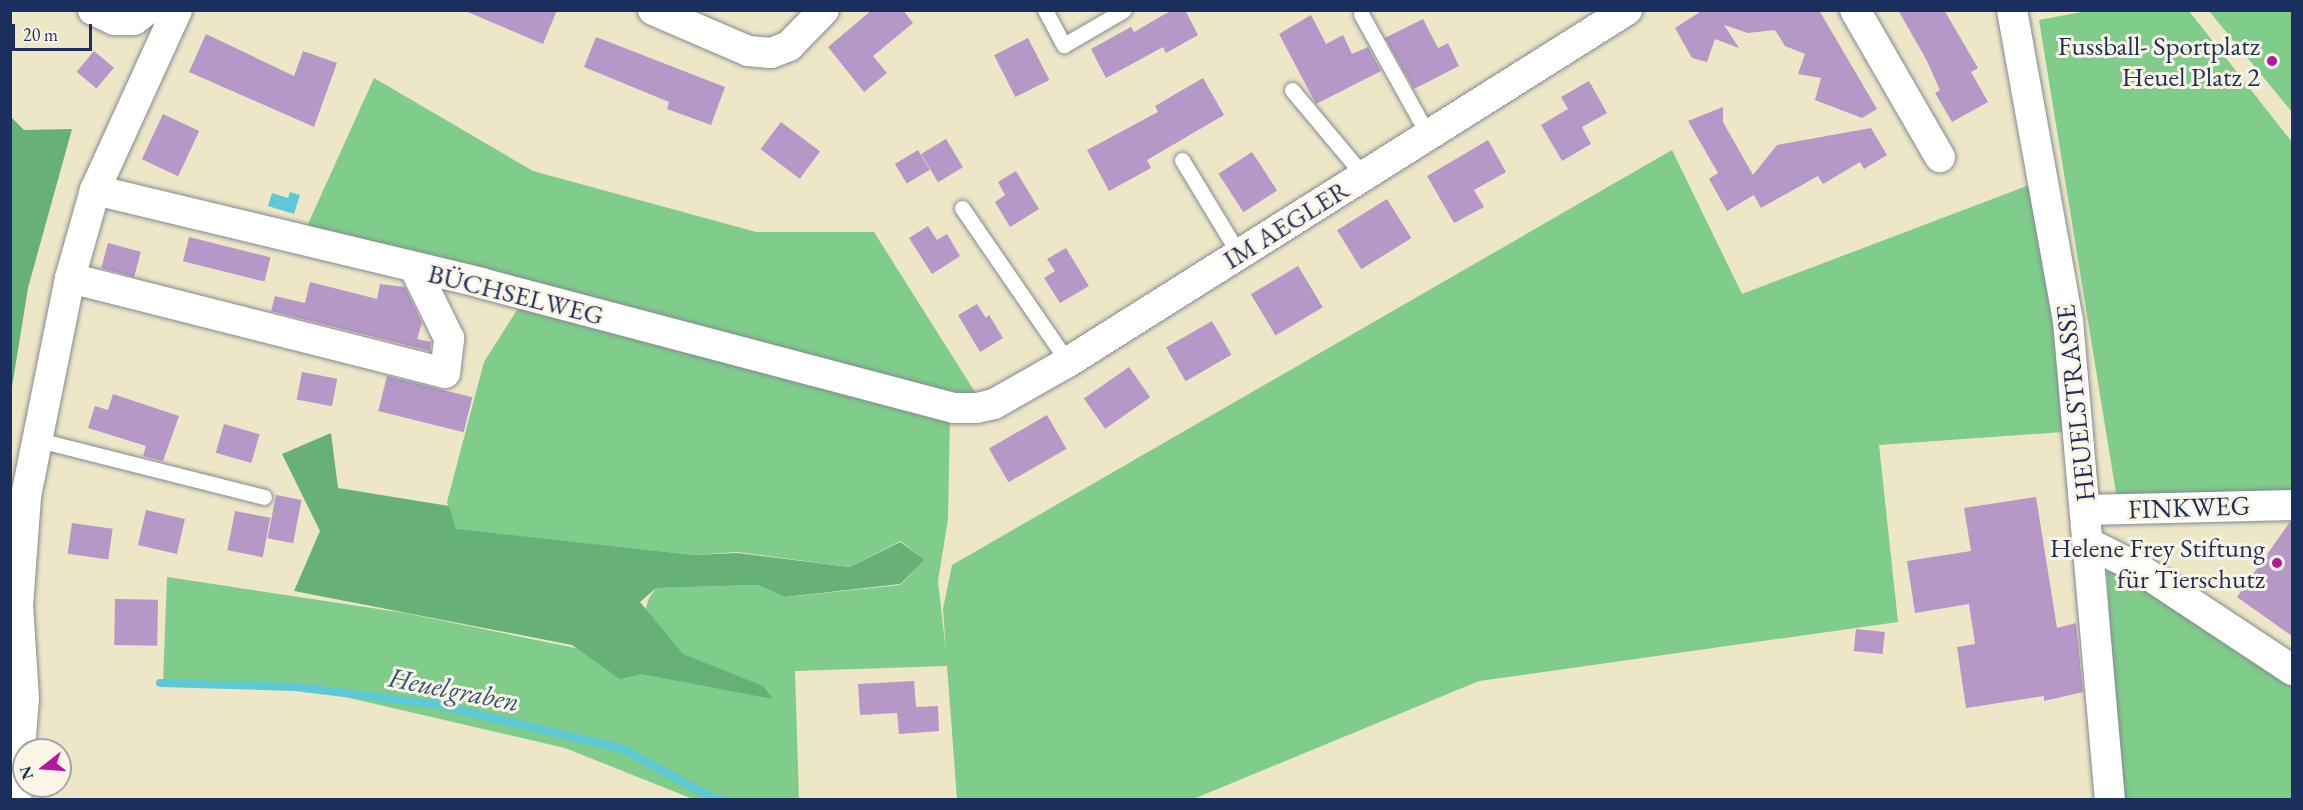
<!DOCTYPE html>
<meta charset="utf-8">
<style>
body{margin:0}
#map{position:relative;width:2303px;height:810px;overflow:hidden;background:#ede6c7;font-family:"EB Garamond",serif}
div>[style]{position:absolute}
.green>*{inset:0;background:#7fcc8b}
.forest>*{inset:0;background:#67b077}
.water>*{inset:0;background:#5dc9d6}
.stream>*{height:8px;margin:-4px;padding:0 4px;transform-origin:4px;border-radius:4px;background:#5dc9d6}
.building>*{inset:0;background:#b598c8;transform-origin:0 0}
.roads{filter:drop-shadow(0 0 2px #848a92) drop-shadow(0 0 2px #848a92)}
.lane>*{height:15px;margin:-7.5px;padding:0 7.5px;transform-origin:7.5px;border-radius:7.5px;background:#fff}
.street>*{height:30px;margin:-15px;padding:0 15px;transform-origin:15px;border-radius:15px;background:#fff}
.dots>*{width:16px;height:16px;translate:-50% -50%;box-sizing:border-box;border:3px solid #fcf5e5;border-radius:50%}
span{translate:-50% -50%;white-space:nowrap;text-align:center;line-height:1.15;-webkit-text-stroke:6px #fcf5e5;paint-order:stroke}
.poi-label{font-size:27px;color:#1b2f5e}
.right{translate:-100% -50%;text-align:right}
.street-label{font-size:27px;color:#1b2f5e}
.water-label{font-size:28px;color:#2c567c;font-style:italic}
.frame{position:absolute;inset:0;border:12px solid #1b2f5e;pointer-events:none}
.north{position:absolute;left:12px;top:738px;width:60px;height:60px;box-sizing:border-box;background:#fcf5e5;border:2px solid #a2a6af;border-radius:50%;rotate:253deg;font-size:16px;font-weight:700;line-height:24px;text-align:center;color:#1b2f5e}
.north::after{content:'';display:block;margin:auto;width:21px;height:27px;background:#b5179e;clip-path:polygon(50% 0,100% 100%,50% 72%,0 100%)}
.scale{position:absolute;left:12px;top:24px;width:80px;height:27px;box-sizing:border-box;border:3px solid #1b2f5e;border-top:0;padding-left:8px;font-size:18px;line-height:21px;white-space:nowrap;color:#1b2f5e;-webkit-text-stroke:4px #fcf5e5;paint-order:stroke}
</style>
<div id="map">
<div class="green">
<div style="clip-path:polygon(2087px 11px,2189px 11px,2292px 142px,2292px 494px,2117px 499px,2039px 20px)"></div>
<div style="clip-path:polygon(2209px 11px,2292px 11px,2292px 112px)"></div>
<div style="clip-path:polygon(374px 78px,533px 171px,756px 232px,874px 232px,980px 400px,950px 417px,948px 519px,938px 581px,946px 652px,943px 609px,952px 565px,1672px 150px,1742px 294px,2032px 184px,2058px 327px,2063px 432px,1879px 445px,1898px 622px,1479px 681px,1191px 800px,957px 799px,947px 666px,795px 671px,799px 800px,693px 799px,565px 748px,311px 689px,163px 683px,167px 577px,405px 613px,629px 659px,649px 598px,656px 588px,758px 585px,786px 597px,900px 585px,925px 560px,900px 541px,850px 567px,737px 552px,694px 555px,456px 530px,447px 502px,484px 362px,529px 291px,303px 235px)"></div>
<div style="clip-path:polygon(2129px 571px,2292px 682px,2292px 799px,2121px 799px,2107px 572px)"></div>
</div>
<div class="forest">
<div style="clip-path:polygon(11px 117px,24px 130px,72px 129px,28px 288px,11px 393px)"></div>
<div style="clip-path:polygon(331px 433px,338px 488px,449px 506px,456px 529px,694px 555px,737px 553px,850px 567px,900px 542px,925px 560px,900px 584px,785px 597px,758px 585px,656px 588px,640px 602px,683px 654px,763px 686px,773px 699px,641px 674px,620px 679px,572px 645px,294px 591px,320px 531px,282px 454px)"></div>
</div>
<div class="water">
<div style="clip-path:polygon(290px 192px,300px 195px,294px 214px,268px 206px,272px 193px,288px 198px)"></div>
</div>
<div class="stream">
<div style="left:160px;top:683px;width:135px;rotate:1.7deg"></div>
<div style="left:295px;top:687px;width:140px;rotate:7deg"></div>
<div style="left:434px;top:704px;width:194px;rotate:13.4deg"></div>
<div style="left:623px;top:749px;width:100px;rotate:28.6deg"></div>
<div style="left:711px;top:797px;width:14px;rotate:12deg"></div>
</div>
<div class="building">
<div style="clip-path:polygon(463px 10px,557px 10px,543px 44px)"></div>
<div style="clip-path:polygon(872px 10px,903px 10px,913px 23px,873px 56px,887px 73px,864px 92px,828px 47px)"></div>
<div style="clip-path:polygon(1172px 10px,1185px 10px,1198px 35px,1166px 53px,1163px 47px,1106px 78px,1091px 49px,1131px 27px,1134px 32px)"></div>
<div style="clip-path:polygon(1703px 10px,1819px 10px,1877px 109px,1862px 118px,1815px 100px,1821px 78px,1798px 74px,1805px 54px,1785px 46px,1775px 30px,1748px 33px,1724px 25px,1739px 48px,1715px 39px,1707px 62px,1692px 58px,1675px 28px)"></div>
<div style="clip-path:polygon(1898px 10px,1944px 10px,1978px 68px,1971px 72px,1988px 102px,1952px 122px,1935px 93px,1940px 90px,1926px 59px)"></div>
<div style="clip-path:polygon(1311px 15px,1326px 44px,1343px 35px,1352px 54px,1368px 47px,1381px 71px,1316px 104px,1279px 34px)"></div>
<div style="clip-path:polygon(1423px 19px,1438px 48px,1448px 43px,1459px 66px,1414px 89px,1385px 38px)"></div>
<div style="clip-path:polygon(206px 34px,294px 76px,303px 51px,337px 63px,314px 127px,189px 72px)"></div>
<div style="clip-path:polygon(596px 37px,725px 87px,711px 125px,667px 109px,669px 102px,584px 67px)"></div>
<div style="left:1028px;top:38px;width:47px;height:38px;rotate:63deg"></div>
<div style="left:94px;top:51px;width:26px;height:27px;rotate:40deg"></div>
<div style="clip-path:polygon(1203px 78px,1224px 115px,1147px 160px,1151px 168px,1109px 191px,1087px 150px,1158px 112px,1155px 106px)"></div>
<div style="clip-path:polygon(1589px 81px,1607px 113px,1582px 127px,1591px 144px,1562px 161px,1541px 125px,1568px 109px,1561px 97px)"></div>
<div style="clip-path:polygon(1723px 107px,1723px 122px,1753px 175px,1777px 145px,1871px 128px,1887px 155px,1864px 169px,1860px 162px,1823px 184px,1818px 176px,1761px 208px,1754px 195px,1727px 211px,1709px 179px,1718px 173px,1688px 121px)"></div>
<div style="left:163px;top:114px;width:40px;height:50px;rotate:25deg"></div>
<div style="left:781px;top:122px;width:49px;height:34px;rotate:37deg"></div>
<div style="left:946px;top:139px;width:33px;height:29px;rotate:59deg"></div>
<div style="clip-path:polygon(1488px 140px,1506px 172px,1474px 190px,1484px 207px,1454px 223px,1427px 176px)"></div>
<div style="left:918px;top:150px;width:23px;height:27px;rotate:59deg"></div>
<div style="left:1252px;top:152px;width:46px;height:40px;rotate:57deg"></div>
<div style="clip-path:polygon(1016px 171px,1039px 209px,1010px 227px,995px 202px,1005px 195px,998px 182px)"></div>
<div style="left:1387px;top:199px;width:46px;height:59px;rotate:58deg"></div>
<div style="clip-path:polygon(928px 226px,937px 240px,947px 234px,960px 256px,932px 274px,909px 238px)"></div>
<div style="left:189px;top:237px;width:84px;height:25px;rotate:14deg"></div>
<div style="left:108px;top:243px;width:34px;height:26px;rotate:15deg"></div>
<div style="clip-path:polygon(1066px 248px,1089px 286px,1060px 303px,1044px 278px,1055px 271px,1047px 259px)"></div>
<div style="left:1298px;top:266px;width:48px;height:55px;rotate:59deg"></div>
<div style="clip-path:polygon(310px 282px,377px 299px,380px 284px,405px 287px,422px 323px,417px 339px,431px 342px,430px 351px,271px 311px,275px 296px,305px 303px)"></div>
<div style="clip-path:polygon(977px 304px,986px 318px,989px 315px,1003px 338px,980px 352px,958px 315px)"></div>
<div style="left:1212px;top:321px;width:39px;height:53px;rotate:60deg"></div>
<div style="left:1129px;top:367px;width:37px;height:55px;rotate:55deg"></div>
<div style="left:302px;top:372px;width:36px;height:28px;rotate:11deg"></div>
<div style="left:387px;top:376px;width:88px;height:36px;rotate:14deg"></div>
<div style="clip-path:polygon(113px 394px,179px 416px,163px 461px,143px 456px,146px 446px,88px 428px,95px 406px,108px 410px)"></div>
<div style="left:1047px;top:415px;width:39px;height:67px;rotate:60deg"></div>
<div style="left:224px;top:424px;width:37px;height:30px;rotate:16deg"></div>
<div style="left:276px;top:495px;width:26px;height:44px;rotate:11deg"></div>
<div style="clip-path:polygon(2036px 497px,2057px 628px,2076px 623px,2083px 692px,2044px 701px,2044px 696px,1966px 708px,1957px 647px,1975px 644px,1969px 604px,1915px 613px,1907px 561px,1971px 551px,1964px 508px)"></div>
<div style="left:146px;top:510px;width:40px;height:36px;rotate:13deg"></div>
<div style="left:235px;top:511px;width:36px;height:40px;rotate:11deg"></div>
<div style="clip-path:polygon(2290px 522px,2292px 522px,2292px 636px,2237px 597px)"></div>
<div style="left:72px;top:523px;width:41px;height:31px;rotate:8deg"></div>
<div style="left:115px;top:599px;width:43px;height:46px;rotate:1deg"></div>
<div style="left:1856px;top:629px;width:29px;height:22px;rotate:6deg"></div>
<div style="clip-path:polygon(914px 681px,916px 707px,938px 706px,939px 731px,899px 734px,897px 713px,860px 715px,858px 684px)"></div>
</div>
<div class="roads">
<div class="lane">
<div style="left:1045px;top:10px;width:40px;rotate:62deg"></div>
<div style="left:1064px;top:45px;width:69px;rotate:-30.3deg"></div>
<div style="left:1361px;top:14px;width:138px;rotate:61deg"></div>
<div style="left:1292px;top:90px;width:111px;rotate:50.1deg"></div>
<div style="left:1182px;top:160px;width:110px;rotate:58.8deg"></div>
<div style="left:962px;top:208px;width:187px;rotate:55.5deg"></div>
<div style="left:39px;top:440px;width:232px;rotate:14.2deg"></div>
</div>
<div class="street">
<div style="left:93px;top:10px;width:23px;rotate:25deg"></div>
<div style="left:114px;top:20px;width:20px"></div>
<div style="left:134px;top:20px;width:16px;rotate:-38deg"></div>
<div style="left:653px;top:10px;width:103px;rotate:23.3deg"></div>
<div style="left:748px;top:51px;width:23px;rotate:5deg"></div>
<div style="left:771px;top:53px;width:19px;rotate:-21deg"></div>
<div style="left:789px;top:46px;width:50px;rotate:-45.8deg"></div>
<div style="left:1855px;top:10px;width:170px;rotate:60deg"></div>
<div style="left:2012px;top:10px;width:316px;rotate:79.8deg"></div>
<div style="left:2068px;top:321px;width:481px;rotate:85deg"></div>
<div style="left:95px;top:190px;width:397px;rotate:13.5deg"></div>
<div style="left:481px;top:283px;width:489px;rotate:14.8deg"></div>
<div style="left:954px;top:408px;width:23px"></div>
<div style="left:977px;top:408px;width:17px;rotate:-13deg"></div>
<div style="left:994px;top:404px;width:85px;rotate:-29.6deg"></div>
<div style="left:1068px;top:362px;width:661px;rotate:-32.2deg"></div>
<div style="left:70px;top:278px;width:387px;rotate:14.2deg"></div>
<div style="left:445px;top:373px;width:35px;rotate:-83deg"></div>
<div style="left:449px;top:338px;width:77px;rotate:-116.2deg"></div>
<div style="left:2086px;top:510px;width:206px;rotate:-1.4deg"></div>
<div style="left:2090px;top:544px;width:54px;rotate:26.6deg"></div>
<div style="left:2138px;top:568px;width:185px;rotate:33.5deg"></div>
<div style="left:16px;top:800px;width:102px;rotate:-85.5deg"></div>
<div style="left:24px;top:698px;width:92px;rotate:-93.7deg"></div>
<div style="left:18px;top:606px;width:110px;rotate:-85.8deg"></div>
<div style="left:26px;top:496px;width:222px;rotate:-78.6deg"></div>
<div style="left:70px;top:278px;width:91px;rotate:-74.1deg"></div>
<div style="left:95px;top:190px;width:198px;rotate:-65.5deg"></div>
</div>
</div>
<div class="dots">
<div style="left:2272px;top:61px;background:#b5179e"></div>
<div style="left:2277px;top:563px;background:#b5179e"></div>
</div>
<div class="poi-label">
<span class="right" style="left:2260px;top:61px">Fussball- Sportplatz<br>Heuel Platz 2</span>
<span class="right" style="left:2265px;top:563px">Helene Frey Stiftung<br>für Tierschutz</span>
</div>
<div class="street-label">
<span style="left:1286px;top:224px;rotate:-32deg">IM AEGLER</span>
<span style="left:516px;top:294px;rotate:14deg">BÜCHSELWEG</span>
<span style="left:2075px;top:403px;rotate:-96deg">HEUELSTRASSE</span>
<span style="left:2189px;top:507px;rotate:-2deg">FINKWEG</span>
</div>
<div class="water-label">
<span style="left:454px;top:689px;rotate:11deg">Heuelgraben</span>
</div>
<div class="frame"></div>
<div class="north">N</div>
<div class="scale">20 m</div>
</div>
